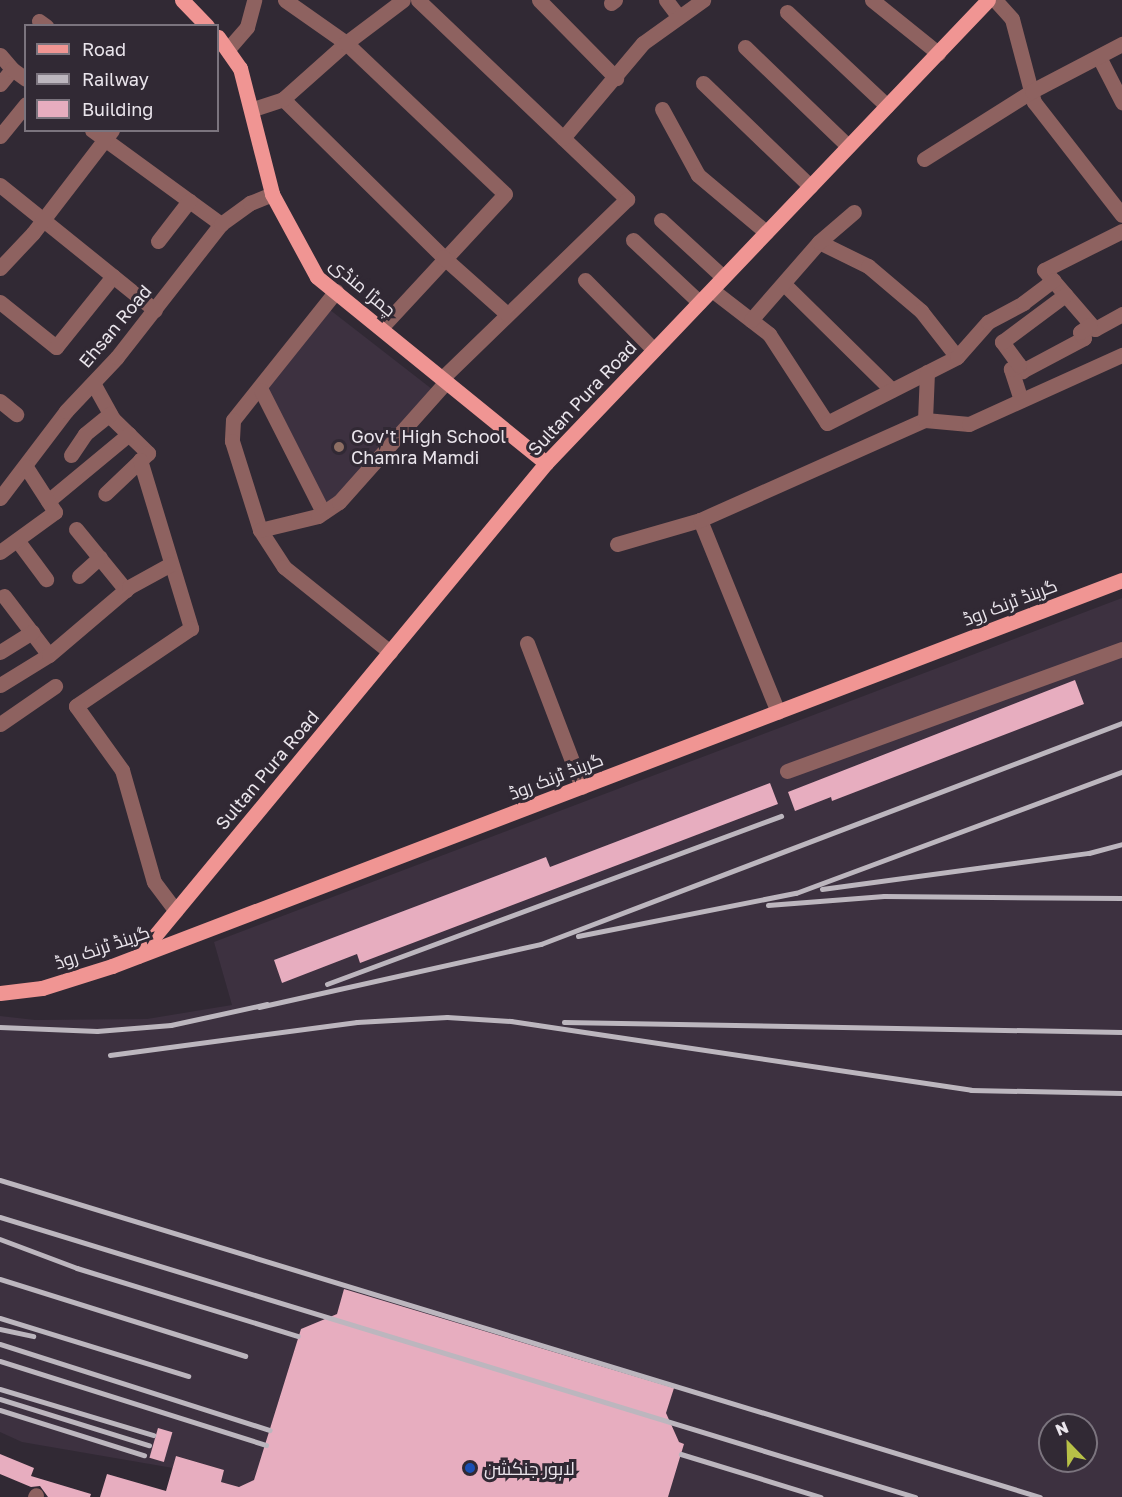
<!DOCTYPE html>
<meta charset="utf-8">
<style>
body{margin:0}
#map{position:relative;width:1122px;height:1497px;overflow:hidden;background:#312934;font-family:"Golos Text",Cairo,sans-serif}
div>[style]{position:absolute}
.built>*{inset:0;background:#3d3140}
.building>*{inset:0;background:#e7adbf;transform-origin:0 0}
.minor>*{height:15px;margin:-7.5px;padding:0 7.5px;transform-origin:7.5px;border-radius:7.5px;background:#8e6260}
.major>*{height:15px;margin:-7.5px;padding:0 7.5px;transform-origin:7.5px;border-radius:7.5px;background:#f09593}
.rail>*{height:4.5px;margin:-2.25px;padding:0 2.25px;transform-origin:2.25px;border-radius:2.25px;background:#bcb6be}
.dots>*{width:16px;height:16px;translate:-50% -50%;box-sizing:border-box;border:3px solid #312934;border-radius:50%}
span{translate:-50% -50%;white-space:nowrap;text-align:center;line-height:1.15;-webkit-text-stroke:6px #312934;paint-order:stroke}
.street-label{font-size:18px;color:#eae5ec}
.poi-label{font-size:18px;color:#eae5ec}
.left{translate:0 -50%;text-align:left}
.legend{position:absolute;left:24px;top:24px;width:195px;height:108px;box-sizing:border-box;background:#312934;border:2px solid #7b747e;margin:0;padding:8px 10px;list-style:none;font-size:18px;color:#eae5ec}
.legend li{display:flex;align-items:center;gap:12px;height:30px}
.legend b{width:30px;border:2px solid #7b747e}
.north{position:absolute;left:1038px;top:1413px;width:60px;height:60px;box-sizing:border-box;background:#312934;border:2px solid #7b747e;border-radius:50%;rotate:337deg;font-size:16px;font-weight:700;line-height:24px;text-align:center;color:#eae5ec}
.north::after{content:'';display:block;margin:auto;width:21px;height:27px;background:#b8c147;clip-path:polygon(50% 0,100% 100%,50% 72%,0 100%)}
</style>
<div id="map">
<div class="built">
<div style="clip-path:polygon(325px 306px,437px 393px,323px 512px,261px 390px)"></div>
<div style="clip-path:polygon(evenodd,1122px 598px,1122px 1497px,236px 1497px,239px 1487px,221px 1482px,224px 1470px,177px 1456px,173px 1468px,22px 1442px,0 1432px,0 1016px,35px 1020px,147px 1019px,232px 1005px,214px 942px,1122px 598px,1050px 1425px,1086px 1425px,1086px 1461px,1050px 1461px,1050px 1425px)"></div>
</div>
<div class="building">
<div style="clip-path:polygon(1075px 680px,1084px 704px,832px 801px,831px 797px,795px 811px,788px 792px)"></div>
<div style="clip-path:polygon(770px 783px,778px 804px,360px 963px,357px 954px,282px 983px,274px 960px,546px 857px,550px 867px)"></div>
<div style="clip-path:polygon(344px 1289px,674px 1388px,666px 1413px,679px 1442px,684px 1444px,668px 1497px,100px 1497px,107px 1474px,166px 1491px,176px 1456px,224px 1470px,221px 1482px,239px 1487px,254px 1480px,301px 1329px,337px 1314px)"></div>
<div style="left:158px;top:1428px;width:15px;height:31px;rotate:16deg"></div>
<div style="clip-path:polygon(0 1454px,34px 1468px,31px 1476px,91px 1494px,90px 1497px,48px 1497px,40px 1486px,31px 1487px,0 1474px)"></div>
</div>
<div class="minor">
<div style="left:285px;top:0;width:75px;rotate:35.2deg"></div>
<div style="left:346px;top:43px;width:219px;rotate:43.5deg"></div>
<div style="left:505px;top:194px;width:183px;rotate:132.8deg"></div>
<div style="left:418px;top:0;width:289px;rotate:43.6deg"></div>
<div style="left:627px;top:199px;width:257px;rotate:135.9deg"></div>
<div style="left:539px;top:0;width:110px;rotate:45.4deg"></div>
<div style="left:666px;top:0;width:21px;rotate:53deg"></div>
<div style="left:872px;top:0;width:85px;rotate:38.8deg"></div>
<div style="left:995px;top:0;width:25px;rotate:48deg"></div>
<div style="left:1012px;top:19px;width:86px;rotate:75.2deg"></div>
<div style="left:1034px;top:102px;width:143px;rotate:52.1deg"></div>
<div style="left:611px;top:3px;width:5px;rotate:-37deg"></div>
<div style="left:787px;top:12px;width:137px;rotate:43.2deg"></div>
<div style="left:39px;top:21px;width:9px;rotate:36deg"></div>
<div style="left:745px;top:47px;width:143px;rotate:43.9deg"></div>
<div style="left:228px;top:49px;width:29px;rotate:-49deg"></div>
<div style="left:247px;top:27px;width:28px;rotate:-75deg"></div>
<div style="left:0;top:55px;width:18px;rotate:49deg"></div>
<div style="left:1099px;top:57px;width:51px;rotate:62.9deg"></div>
<div style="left:703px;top:83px;width:149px;rotate:43.9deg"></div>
<div style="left:0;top:84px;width:19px;rotate:-51deg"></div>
<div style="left:12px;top:69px;width:17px;rotate:36deg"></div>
<div style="left:283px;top:99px;width:225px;rotate:44.6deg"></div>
<div style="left:443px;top:257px;width:86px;rotate:41.7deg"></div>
<div style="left:253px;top:109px;width:32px;rotate:-18deg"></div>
<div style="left:283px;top:99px;width:84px;rotate:-41.6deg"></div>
<div style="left:346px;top:43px;width:71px;rotate:-37deg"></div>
<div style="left:662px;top:109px;width:75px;rotate:61.4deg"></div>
<div style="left:698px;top:175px;width:89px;rotate:40deg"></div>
<div style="left:92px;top:130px;width:160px;rotate:36.1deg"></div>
<div style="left:0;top:136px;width:41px;rotate:-50.9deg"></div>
<div style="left:563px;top:138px;width:124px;rotate:-49.9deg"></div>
<div style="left:643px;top:43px;width:74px;rotate:-35.6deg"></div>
<div style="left:924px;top:159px;width:128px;rotate:-32.2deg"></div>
<div style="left:1032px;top:91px;width:102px;rotate:-27.6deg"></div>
<div style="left:0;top:185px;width:199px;rotate:38.9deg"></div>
<div style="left:661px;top:220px;width:84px;rotate:42.6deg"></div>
<div style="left:1122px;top:231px;width:87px;rotate:153.4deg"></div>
<div style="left:1044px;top:270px;width:78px;rotate:49.2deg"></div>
<div style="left:1095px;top:329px;width:31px;rotate:-29deg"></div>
<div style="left:633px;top:240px;width:91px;rotate:43.2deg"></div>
<div style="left:158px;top:241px;width:51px;rotate:-52.2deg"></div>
<div style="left:819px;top:242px;width:55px;rotate:26.1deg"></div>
<div style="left:868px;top:266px;width:70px;rotate:40.3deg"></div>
<div style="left:921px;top:311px;width:58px;rotate:52deg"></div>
<div style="left:0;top:268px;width:48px;rotate:-46.7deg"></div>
<div style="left:33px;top:233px;width:130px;rotate:-52.5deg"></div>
<div style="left:585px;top:280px;width:98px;rotate:45.4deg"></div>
<div style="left:784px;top:284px;width:151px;rotate:44.5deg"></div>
<div style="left:712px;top:290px;width:72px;rotate:37.7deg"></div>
<div style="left:769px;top:334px;width:106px;rotate:56.9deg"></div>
<div style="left:827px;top:423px;width:146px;rotate:-26.9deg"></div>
<div style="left:957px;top:357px;width:47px;rotate:-48.5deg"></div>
<div style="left:988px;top:322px;width:40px;rotate:-28deg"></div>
<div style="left:1023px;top:303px;width:38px;rotate:-37deg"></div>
<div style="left:336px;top:291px;width:165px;rotate:128.6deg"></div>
<div style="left:233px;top:420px;width:21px;rotate:93deg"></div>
<div style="left:232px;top:441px;width:93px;rotate:72.5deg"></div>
<div style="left:260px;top:530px;width:44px;rotate:57deg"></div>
<div style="left:284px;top:567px;width:136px;rotate:38.7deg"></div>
<div style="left:0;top:302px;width:72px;rotate:38.8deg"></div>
<div style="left:56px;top:347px;width:91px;rotate:-51.2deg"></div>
<div style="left:751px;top:320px;width:103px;rotate:-48.9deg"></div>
<div style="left:819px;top:242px;width:46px;rotate:-40.6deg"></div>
<div style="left:1019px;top:365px;width:7px;rotate:63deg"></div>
<div style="left:1022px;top:371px;width:70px;rotate:-28deg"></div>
<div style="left:1084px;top:338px;width:7px;rotate:-124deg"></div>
<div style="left:1080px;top:332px;width:12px;rotate:-35deg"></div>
<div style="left:93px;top:383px;width:41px;rotate:60.9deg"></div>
<div style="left:113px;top:419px;width:49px;rotate:44.2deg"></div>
<div style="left:148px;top:453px;width:59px;rotate:136.4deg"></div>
<div style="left:261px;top:390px;width:137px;rotate:63.1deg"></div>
<div style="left:1021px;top:400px;width:33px;rotate:-108deg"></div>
<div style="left:1011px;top:369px;width:9px;rotate:-27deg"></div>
<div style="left:1019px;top:365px;width:29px;rotate:-126deg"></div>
<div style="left:1002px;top:342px;width:79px;rotate:-36.7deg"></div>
<div style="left:0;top:401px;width:21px;rotate:39deg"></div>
<div style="left:925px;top:420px;width:44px;rotate:5.2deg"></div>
<div style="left:969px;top:424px;width:168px;rotate:-24.3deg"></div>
<div style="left:71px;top:455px;width:25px;rotate:-56deg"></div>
<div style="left:85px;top:434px;width:32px;rotate:-39deg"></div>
<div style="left:140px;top:460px;width:176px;rotate:73.1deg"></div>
<div style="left:191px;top:628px;width:139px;rotate:145.9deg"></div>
<div style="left:76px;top:706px;width:79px;rotate:54.3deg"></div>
<div style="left:122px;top:770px;width:116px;rotate:74.1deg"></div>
<div style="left:154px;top:882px;width:36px;rotate:53deg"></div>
<div style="left:0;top:498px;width:109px;rotate:-52.8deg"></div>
<div style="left:66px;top:411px;width:74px;rotate:-46.6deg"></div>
<div style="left:117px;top:357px;width:169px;rotate:-52deg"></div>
<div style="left:221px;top:224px;width:36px;rotate:-36deg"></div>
<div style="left:250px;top:203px;width:24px;rotate:-22deg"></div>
<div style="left:48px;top:501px;width:105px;rotate:-39.6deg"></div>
<div style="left:700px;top:520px;width:207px;rotate:67.9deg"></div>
<div style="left:76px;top:529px;width:79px;rotate:50.7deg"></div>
<div style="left:260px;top:530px;width:60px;rotate:-13.6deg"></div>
<div style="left:318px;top:516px;width:25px;rotate:-34deg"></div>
<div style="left:339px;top:502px;width:161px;rotate:-48.3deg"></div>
<div style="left:17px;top:540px;width:49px;rotate:53.4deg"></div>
<div style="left:617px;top:544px;width:86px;rotate:-16.1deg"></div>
<div style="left:700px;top:520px;width:246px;rotate:-24deg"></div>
<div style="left:925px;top:420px;width:48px;rotate:-87.6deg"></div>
<div style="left:0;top:552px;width:68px;rotate:-36deg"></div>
<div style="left:55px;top:512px;width:54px;rotate:-122.8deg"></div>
<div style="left:79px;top:576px;width:28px;rotate:-42deg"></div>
<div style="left:4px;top:596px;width:74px;rotate:52.7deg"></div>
<div style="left:527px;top:643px;width:154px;rotate:69.1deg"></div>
<div style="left:0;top:652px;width:38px;rotate:-32deg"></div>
<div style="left:0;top:685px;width:57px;rotate:-31.5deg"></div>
<div style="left:49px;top:655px;width:105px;rotate:-40.4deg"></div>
<div style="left:129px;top:587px;width:48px;rotate:-28.7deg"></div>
<div style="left:0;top:724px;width:67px;rotate:-34.6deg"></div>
<div style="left:787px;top:771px;width:357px;rotate:-20deg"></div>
<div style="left:35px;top:1497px;width:2px;rotate:-63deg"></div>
</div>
<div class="major">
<div style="left:182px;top:0;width:36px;rotate:46deg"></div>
<div style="left:218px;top:37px;width:38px;rotate:55deg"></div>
<div style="left:240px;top:68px;width:130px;rotate:75.7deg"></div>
<div style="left:272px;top:194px;width:94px;rotate:61.5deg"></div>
<div style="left:317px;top:277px;width:295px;rotate:39.1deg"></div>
<div style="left:138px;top:956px;width:640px;rotate:-50.39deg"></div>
<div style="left:546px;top:463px;width:640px;rotate:-46.33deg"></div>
<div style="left:0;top:993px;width:42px;rotate:-6.8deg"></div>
<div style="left:42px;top:988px;width:73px;rotate:-17.4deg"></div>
<div style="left:112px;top:966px;width:1081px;rotate:-20.92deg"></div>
</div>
<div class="rail">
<div style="left:822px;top:889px;width:269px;rotate:-7.7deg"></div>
<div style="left:1089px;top:853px;width:34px;rotate:-15deg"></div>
<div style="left:768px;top:905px;width:116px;rotate:-4.4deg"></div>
<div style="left:884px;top:896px;width:238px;rotate:0.5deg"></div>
<div style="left:578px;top:936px;width:222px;rotate:-11.2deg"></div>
<div style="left:796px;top:893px;width:348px;rotate:-20.4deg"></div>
<div style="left:327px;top:984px;width:484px;rotate:-20.3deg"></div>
<div style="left:259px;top:1007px;width:289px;rotate:-12.6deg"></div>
<div style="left:541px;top:944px;width:622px;rotate:-20.83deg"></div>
<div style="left:564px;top:1022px;width:558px;rotate:1.03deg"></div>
<div style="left:0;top:1027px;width:97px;rotate:2.4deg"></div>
<div style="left:97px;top:1031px;width:74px;rotate:-4.6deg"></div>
<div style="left:171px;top:1025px;width:98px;rotate:-12.3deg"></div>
<div style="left:110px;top:1055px;width:249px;rotate:-7.6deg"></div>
<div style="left:357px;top:1022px;width:90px;rotate:-3.2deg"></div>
<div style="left:447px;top:1017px;width:64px;rotate:3.6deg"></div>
<div style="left:511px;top:1021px;width:465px;rotate:8.5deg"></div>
<div style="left:971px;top:1090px;width:151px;rotate:1.1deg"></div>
<div style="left:0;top:1180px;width:1087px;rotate:16.95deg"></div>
<div style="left:0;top:1217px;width:957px;rotate:17.01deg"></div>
<div style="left:0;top:1239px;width:82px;rotate:20.6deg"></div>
<div style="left:77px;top:1268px;width:231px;rotate:17.1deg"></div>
<div style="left:0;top:1279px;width:257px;rotate:17.4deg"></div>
<div style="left:0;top:1318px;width:197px;rotate:17.1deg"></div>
<div style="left:0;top:1329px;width:34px;rotate:12deg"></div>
<div style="left:0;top:1344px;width:283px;rotate:17.7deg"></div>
<div style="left:0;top:1361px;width:279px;rotate:17.5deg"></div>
<div style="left:0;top:1389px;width:160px;rotate:16.7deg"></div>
<div style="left:0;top:1399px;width:156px;rotate:17.2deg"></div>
<div style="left:0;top:1410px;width:151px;rotate:17.4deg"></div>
<div style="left:681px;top:1454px;width:146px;rotate:17.1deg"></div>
</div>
<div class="dots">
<div style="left:339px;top:447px;background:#8d6e63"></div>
<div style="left:470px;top:1468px;background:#1a4fb4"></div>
</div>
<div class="street-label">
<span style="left:363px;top:287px;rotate:40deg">چمڑا منڈی</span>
<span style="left:115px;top:326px;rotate:-50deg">Ehsan Road</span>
<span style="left:582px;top:398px;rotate:-47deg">Sultan Pura Road</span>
<span style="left:1010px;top:602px;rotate:-21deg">گرینڈ ٹرنک روڈ</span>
<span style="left:267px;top:770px;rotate:-50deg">Sultan Pura Road</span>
<span style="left:556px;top:776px;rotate:-21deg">گرینڈ ٹرنک روڈ</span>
<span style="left:102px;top:947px;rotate:-19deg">گرینڈ ٹرنک روڈ</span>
</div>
<div class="poi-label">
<span class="left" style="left:351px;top:447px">Gov't High School<br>Chamra Mamdi</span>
<span class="left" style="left:484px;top:1468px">لاہور جنکشن</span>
</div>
<ul class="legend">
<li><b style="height:8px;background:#f09593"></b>Road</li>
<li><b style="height:8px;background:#bcb6be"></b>Railway</li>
<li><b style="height:16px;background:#e7adbf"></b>Building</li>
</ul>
<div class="north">N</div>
</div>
